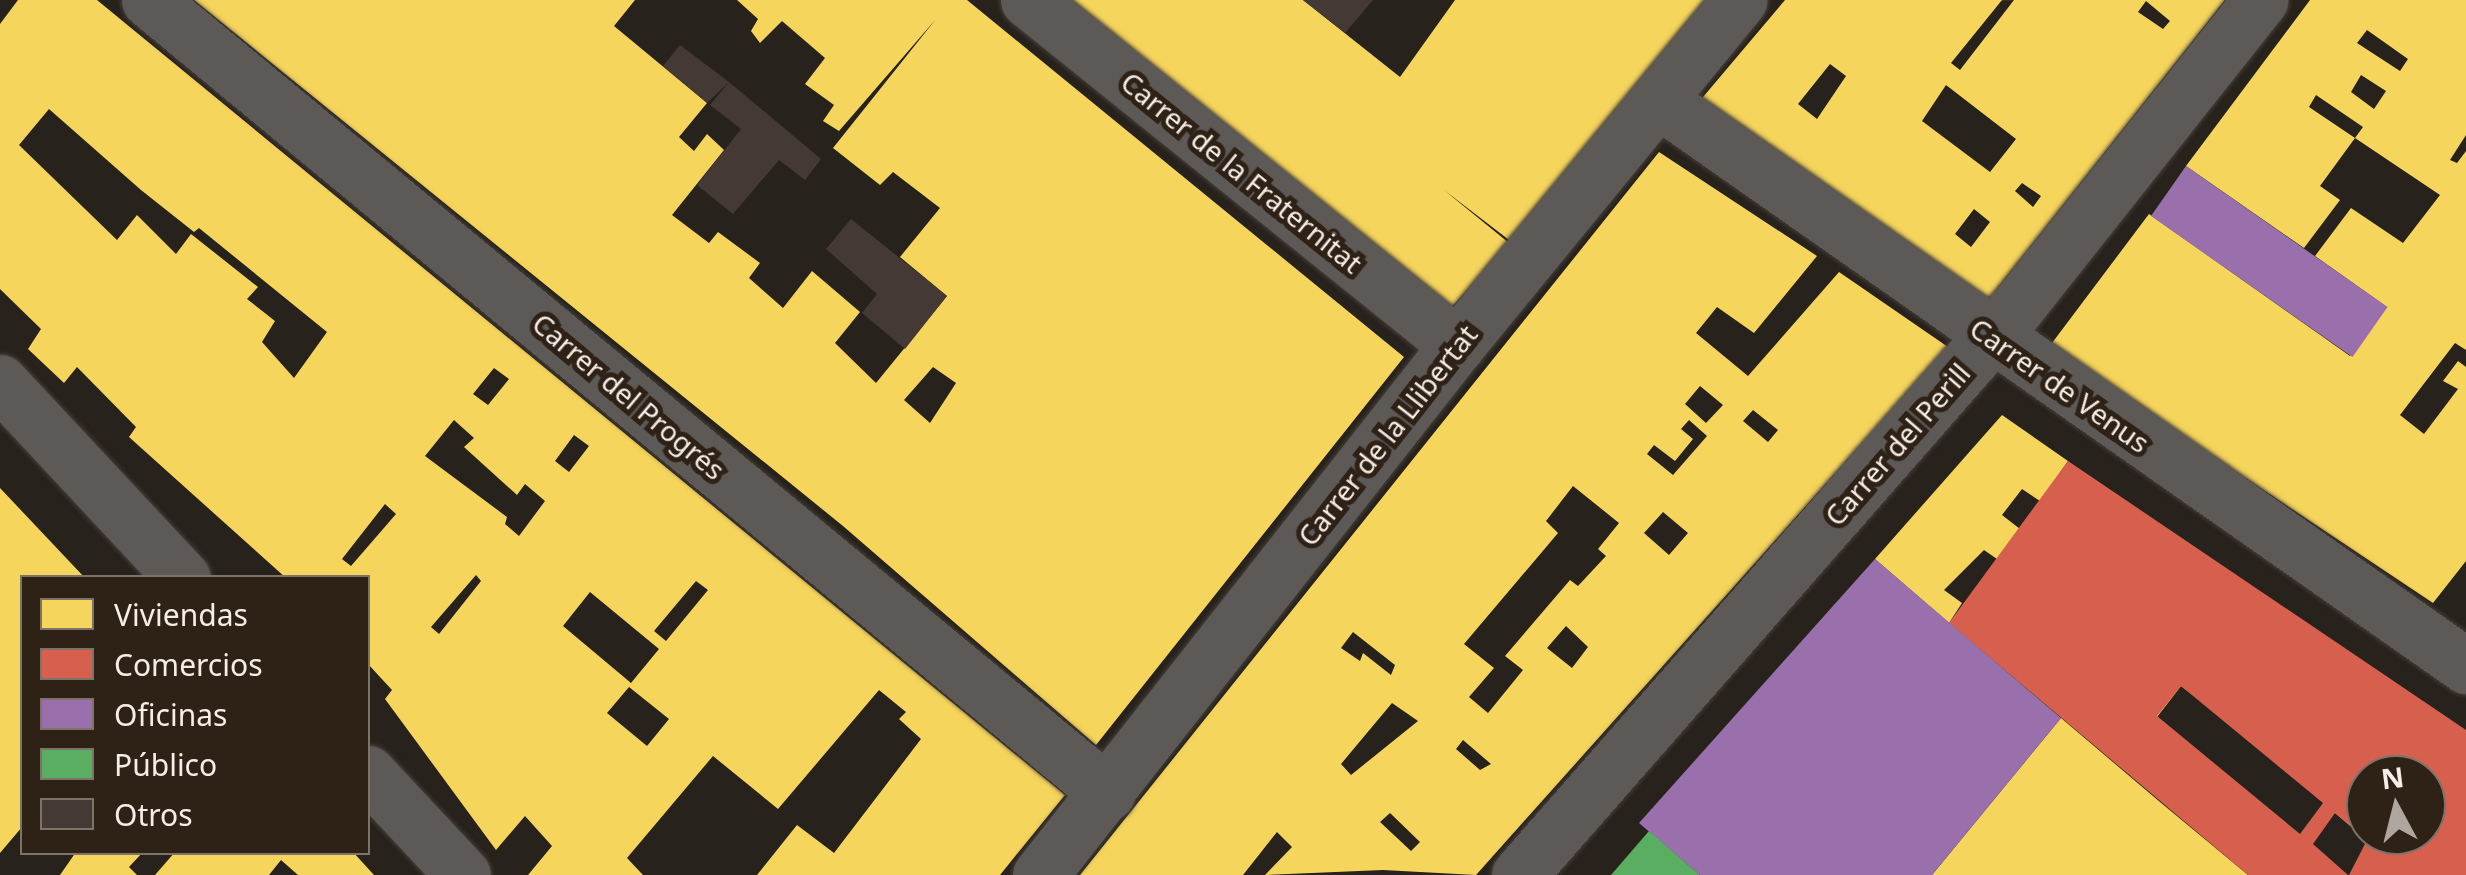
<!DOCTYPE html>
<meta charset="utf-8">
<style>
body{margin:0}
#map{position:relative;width:2466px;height:875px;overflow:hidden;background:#28221c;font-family:"Noto Sans",sans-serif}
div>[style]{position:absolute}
.homes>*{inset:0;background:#f6d55c}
.shops>*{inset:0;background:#d6604d}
.offices>*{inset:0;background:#9970ab;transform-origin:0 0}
.public>*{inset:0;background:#5aae61}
.building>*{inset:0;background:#453936}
.roads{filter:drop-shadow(0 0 2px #443e39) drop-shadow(0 0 2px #443e39)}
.minor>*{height:55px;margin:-27.5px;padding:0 27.5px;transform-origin:27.5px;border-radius:27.5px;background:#5c5956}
span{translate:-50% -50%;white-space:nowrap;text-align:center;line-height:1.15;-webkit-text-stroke:10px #2e2116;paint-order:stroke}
.street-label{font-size:28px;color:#f6ede6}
.legend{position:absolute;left:20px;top:575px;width:350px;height:280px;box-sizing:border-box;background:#2e2116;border:2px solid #7e7369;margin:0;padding:12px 18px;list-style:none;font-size:30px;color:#f6ede6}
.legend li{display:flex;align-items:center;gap:20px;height:50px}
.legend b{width:50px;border:2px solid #7e7369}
.north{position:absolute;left:2346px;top:755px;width:100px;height:100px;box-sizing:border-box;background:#2e2116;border:2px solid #7e7369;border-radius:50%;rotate:353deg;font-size:28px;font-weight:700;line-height:40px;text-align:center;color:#f6ede6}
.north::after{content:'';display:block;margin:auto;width:35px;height:45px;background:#aea69f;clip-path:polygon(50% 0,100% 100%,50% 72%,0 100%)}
</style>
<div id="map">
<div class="homes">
<div style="clip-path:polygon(evenodd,18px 0,97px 0,1065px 795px,1000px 875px,757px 875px,797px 825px,834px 853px,921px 739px,899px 719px,906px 712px,879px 690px,778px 809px,713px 756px,627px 858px,643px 875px,528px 875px,552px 846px,525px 816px,496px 850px,385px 699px,392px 690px,368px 664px,368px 578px,286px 578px,129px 437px,136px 427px,77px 367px,64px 383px,28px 349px,41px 329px,0 289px,0 24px,18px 0,49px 109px,141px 190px,194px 232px,199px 228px,327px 332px,294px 378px,262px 342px,275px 321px,247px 299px,258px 287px,191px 234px,176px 254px,137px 215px,117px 240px,19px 145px,49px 109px,18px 0,494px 368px,509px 379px,488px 405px,473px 394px,494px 368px,18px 0,454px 420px,474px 438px,464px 447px,517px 495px,525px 484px,545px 501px,519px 536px,505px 524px,507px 517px,425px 456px,454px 420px,18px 0,574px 435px,589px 446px,569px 472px,555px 461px,574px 435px,18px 0,385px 504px,396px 514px,351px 566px,342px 559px,385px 504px,18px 0,476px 575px,481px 581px,439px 634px,431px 627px,476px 575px,18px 0,696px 581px,708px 590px,666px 641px,654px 631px,696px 581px,18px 0,590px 592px,659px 649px,631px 683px,563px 626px,590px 592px,18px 0,629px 687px,669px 719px,647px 746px,607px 713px,629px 687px)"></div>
<div style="clip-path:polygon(evenodd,194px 0,635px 0,614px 26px,707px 103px,679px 137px,694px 151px,707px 134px,724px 150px,672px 215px,709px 243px,718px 232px,760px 263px,749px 278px,783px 308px,812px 271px,860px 312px,835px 343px,876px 383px,947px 296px,900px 257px,940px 208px,893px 172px,880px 185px,833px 148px,936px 19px,839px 131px,823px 121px,834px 105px,805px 84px,825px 58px,782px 21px,760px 43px,751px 31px,758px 19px,737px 0,967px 0,1404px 357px,1096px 745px,843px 526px,194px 0,933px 367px,956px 383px,930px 423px,904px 400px,933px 367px)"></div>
<div style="clip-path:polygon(1065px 0,1303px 0,1400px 77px,1455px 0,1706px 0,1513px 243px,1444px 190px,1509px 243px,1451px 308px)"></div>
<div style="clip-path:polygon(evenodd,1785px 0,2002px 0,1951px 63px,1960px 70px,2014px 0,2225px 0,1985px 304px,1692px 110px,1785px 0,2146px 1px,2170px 21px,2163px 29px,2138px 12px,2146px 1px,1785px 0,1830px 64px,1846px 76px,1817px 119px,1798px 104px,1830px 64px,1785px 0,1946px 85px,2016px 139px,1990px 172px,1922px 121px,1946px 85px,1785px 0,2022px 183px,2041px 196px,2033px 207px,2015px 191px,2022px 183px,1785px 0,1974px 209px,1990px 222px,1971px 247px,1955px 234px,1974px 209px)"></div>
<div style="clip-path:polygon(evenodd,2310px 0,2466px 0,2466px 135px,2450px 160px,2457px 163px,2466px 151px,2466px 350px,2455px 343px,2400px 415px,2424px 434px,2458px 389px,2443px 381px,2458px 361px,2466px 367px,2466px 561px,2433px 603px,2049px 347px,2149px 214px,2350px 356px,2387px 307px,2315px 256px,2351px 208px,2403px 243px,2440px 195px,2355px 138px,2320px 186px,2340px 200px,2304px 248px,2186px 166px,2310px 0,2367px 30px,2408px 59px,2400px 71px,2357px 43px,2367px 30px,2310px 0,2361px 75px,2386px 91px,2374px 109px,2351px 92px,2361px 75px,2310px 0,2316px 95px,2363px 127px,2355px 138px,2309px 107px,2316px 95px)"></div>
<div style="clip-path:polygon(evenodd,1659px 152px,1817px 256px,1754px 333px,1717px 307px,1696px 333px,1748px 376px,1839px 272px,1948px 347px,1476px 875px,1383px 870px,1265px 875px,1292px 847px,1277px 832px,1243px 875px,1080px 875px,1659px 152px,1700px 386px,1723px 405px,1706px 423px,1685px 404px,1700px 386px,1659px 152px,1753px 410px,1778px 430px,1768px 442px,1743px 421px,1753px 410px,1659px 152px,1689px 420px,1707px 436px,1673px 475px,1647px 454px,1654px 445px,1675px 461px,1693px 439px,1681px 429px,1689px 420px,1659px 152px,1573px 486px,1619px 523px,1598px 549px,1606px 556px,1578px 586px,1570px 580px,1505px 656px,1523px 670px,1488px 713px,1469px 697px,1494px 668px,1464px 644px,1558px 533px,1546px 521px,1573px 486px,1659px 152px,1663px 512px,1688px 533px,1669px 555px,1644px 533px,1663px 512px,1659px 152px,1566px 626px,1588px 647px,1572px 668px,1547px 648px,1566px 626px,1659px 152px,1353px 632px,1395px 665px,1391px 675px,1363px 653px,1360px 661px,1341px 648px,1353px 632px,1659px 152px,1392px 703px,1418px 721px,1351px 775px,1341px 764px,1392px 703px,1659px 152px,1463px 740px,1491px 764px,1480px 770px,1456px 749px,1463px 740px,1659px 152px,1390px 813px,1420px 842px,1411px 851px,1380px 822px,1390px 813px)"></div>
<div style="clip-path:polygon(2002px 415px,2068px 461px,2040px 501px,2022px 489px,2002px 515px,2020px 529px,1997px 559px,1984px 550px,1944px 590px,1962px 603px,1949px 623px,1875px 559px)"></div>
<div style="clip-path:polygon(0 488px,85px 578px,22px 578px,22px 827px,0 853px)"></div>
<div style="clip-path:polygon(2294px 632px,2380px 699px,2393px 682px,2449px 719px,2411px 775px,2366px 775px,2367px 840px,2335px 813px,2342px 803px,2210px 694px,2203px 703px,2181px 686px,2147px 730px,2159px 740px,2152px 752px,2133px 735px,2184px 672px,2206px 691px,2216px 678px,2243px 701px)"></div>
<div style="clip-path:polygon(2061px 718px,2160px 802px,2248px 875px,1932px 875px)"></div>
<div style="clip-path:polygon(76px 852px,143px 852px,129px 867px,137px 875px,60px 875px)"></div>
<div style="clip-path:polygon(175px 852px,353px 852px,374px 875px,298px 875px,281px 860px,269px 875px,155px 875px)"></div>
</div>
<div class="shops">
<div style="clip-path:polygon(evenodd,2068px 461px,2466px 730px,2466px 875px,2349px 875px,2367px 840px,2335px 813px,2313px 844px,2348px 875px,2248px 875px,1949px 623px,2068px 461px,2181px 686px,2323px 803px,2300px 834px,2157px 716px,2181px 686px,2068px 461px,2366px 775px,2426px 775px,2426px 835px,2366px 835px,2366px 775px)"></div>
</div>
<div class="offices">
<div style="left:2186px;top:166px;width:246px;height:61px;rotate:35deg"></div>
<div style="clip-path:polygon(1875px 559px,2061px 718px,1932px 875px,1700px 875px,1639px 823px)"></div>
</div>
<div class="public">
<div style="clip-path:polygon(1649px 831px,1700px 875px,1611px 875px)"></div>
</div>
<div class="building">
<div style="clip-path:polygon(1303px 0,1373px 0,1345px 33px)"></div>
<div style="clip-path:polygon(680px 45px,729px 82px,707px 103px,663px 66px)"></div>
<div style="clip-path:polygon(729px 82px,821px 159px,805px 180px,779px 160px,733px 214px,697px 185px,741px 129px,710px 105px)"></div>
<div style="clip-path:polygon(851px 219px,947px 296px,905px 349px,862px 313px,877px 294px,826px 249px)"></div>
</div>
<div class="roads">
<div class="minor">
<div style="left:149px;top:0;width:1244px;rotate:39.59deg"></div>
<div style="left:1028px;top:0;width:551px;rotate:38.81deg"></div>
<div style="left:1658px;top:100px;width:987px;rotate:35.01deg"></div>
<div style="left:0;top:382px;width:268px;rotate:47deg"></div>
<div style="left:368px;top:773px;width:139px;rotate:47deg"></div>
<div style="left:1040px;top:875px;width:674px;rotate:-51.8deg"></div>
<div style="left:1457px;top:345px;width:446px;rotate:-50.7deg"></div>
<div style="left:1519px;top:875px;width:755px;rotate:-48.76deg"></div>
<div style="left:2017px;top:307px;width:392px;rotate:-51.6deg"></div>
</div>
</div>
<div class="street-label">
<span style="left:1242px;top:172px;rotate:39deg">Carrer de la Fraternitat</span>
<span style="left:2060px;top:385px;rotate:35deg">Carrer de Venus</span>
<span style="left:629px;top:396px;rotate:40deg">Carrer del Progrés</span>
<span style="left:1387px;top:435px;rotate:-52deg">Carrer de la Llibertat</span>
<span style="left:1897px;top:444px;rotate:-49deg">Carrer del Perill</span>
</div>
<ul class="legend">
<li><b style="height:28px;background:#f6d55c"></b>Viviendas</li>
<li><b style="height:28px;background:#d6604d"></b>Comercios</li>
<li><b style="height:28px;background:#9970ab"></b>Oficinas</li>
<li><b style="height:28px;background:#5aae61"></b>Público</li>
<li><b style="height:28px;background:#453936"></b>Otros</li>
</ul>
<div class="north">N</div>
</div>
